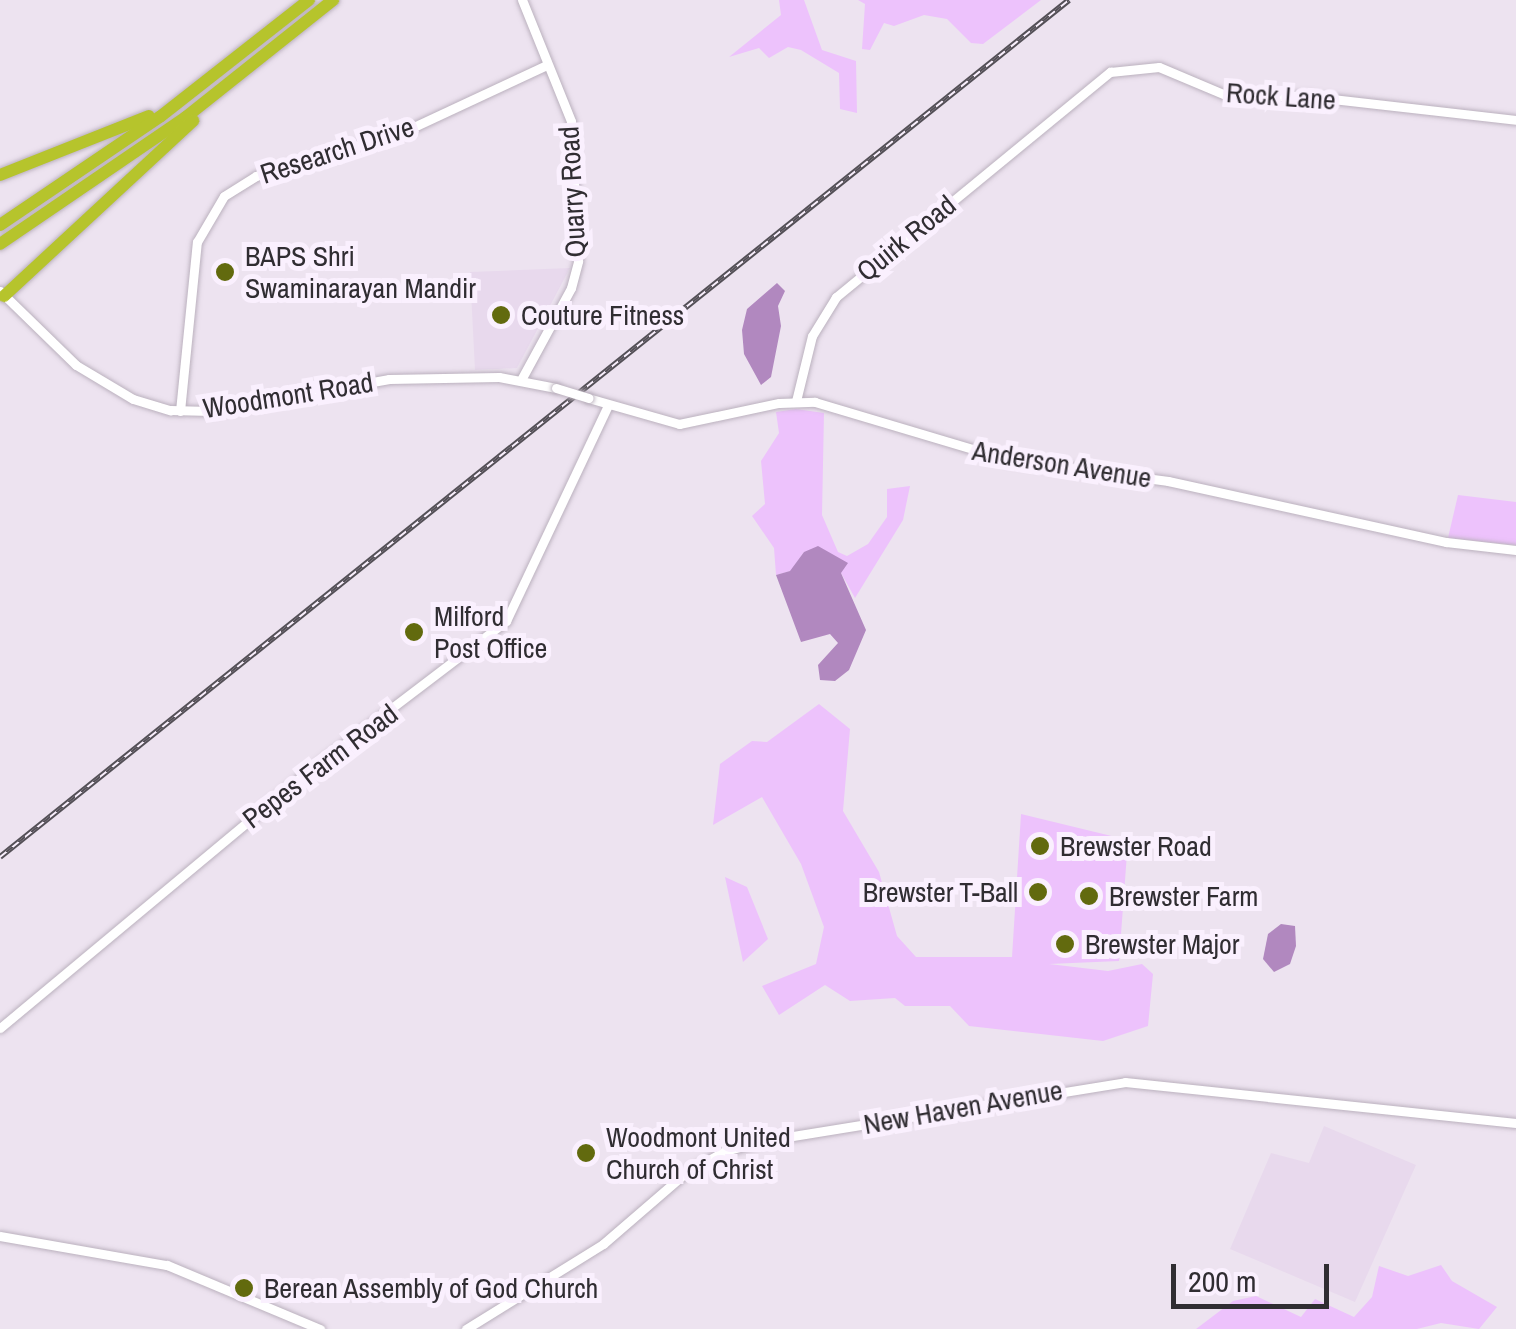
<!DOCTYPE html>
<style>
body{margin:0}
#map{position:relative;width:1516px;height:1329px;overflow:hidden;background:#ede3f0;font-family:"Archivo Narrow",sans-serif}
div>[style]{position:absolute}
.built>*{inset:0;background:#e8d9ed}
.green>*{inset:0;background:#edc2fc}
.water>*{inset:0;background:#b188bf}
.roads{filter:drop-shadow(0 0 2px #bbb1be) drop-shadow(0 0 2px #bbb1be)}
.secondary>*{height:9px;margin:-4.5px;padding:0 4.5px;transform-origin:4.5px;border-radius:4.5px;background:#fff}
.highway>*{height:12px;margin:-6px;padding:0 6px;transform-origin:6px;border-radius:6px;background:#b6c42c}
.rail>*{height:6px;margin-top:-3px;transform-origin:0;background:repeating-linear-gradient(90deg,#faf0fe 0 8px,#545057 0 16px);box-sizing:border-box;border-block:2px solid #545057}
.bridges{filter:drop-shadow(0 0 2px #bbb1be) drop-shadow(0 0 2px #bbb1be)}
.secondary-bridge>*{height:9px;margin:-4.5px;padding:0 4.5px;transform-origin:4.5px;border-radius:4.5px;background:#fff}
.dots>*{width:28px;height:28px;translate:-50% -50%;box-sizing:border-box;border:5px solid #faf0fe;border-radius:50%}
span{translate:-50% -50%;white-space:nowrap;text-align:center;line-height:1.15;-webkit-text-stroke:10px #faf0fe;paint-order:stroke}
.street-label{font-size:28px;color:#302d32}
.poi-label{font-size:28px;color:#302d32}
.left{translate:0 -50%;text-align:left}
.right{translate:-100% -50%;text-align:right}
.scale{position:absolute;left:1171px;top:1264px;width:158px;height:45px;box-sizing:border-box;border:5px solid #302d32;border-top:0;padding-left:12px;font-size:30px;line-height:35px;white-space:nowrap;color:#302d32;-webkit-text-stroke:8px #faf0fe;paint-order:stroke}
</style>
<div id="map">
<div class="built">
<div style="clip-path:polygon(570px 268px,517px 368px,475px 370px,470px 272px)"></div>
<div style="clip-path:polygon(1324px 1126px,1416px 1165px,1355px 1302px,1230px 1249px,1271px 1153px,1309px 1163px)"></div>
</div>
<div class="green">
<div style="clip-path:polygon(779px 0,804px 0,822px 50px,856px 61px,857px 113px,840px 109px,839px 73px,801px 50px,788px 47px,769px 58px,759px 48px,729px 57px,781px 15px)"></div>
<div style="clip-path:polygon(858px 0,1041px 0,983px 44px,971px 43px,947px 19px,924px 15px,894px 26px,884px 23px,870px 50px,862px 49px,865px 4px)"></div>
<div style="clip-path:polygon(796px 409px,824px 413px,822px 515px,838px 552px,847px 556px,868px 544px,887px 517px,887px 489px,910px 486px,903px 520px,855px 598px,841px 573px,804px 552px,791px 571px,776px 575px,774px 548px,752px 516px,765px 504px,761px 461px,779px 433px,776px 412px)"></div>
<div style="clip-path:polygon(1458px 495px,1516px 502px,1516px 545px,1448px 538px)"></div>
<div style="clip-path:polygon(819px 704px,850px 729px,843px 811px,879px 872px,897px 936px,916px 957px,1012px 957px,1021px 814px,1128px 840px,1119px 961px,1049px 964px,1108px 971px,1142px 964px,1153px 974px,1148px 1026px,1103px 1041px,969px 1026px,950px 1006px,905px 1006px,895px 998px,850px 1001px,825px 985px,779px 1015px,762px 986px,816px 964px,824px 927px,801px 864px,762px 797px,713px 825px,720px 764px,752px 741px,767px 742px)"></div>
<div style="clip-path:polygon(725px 877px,747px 887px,768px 939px,743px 962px)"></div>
<div style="clip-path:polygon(1441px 1265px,1452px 1281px,1497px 1307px,1479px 1329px,1441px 1323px,1417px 1329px,1196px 1329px,1233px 1301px,1256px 1296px,1301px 1317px,1315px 1299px,1354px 1317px,1372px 1297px,1379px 1266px,1408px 1276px)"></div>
</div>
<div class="water">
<div style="clip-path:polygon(777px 283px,785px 291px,778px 306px,781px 326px,771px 377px,761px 385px,744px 354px,742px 330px,747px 309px)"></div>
<div style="clip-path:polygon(818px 546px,848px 563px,841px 573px,866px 630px,849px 670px,835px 681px,820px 680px,818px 665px,838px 643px,830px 634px,801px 642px,776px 575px,790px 571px,804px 552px)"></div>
<div style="clip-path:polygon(1281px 924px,1295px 926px,1296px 946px,1290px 964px,1274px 972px,1263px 959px,1268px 934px)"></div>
</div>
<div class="roads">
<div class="secondary">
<div style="left:0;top:291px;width:106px;rotate:44.2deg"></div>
<div style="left:76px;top:365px;width:66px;rotate:30.8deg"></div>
<div style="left:133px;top:399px;width:39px;rotate:17deg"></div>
<div style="left:170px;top:410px;width:41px;rotate:1.4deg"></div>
<div style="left:211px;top:411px;width:181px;rotate:-10.2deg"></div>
<div style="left:389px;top:379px;width:110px;rotate:-1deg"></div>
<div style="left:499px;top:377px;width:58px;rotate:10.9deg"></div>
<div style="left:522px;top:378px;width:102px;rotate:-61.4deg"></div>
<div style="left:571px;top:288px;width:28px;rotate:-75deg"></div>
<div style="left:578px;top:261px;width:140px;rotate:-92.9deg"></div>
<div style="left:571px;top:121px;width:131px;rotate:-112deg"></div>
<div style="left:588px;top:398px;width:95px;rotate:15.9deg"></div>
<div style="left:679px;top:424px;width:102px;rotate:-11.9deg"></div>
<div style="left:779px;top:403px;width:36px;rotate:-2deg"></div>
<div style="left:815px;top:402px;width:202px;rotate:16.6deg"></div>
<div style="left:1009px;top:460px;width:160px;rotate:7.5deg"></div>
<div style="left:1168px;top:481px;width:285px;rotate:12.4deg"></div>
<div style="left:1446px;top:542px;width:70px;rotate:6.5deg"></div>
<div style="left:796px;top:401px;width:67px;rotate:-76.2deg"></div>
<div style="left:812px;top:336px;width:46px;rotate:-58.4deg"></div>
<div style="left:836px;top:297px;width:355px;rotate:-39.4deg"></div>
<div style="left:1110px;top:72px;width:49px;rotate:-5.8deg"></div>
<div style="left:1159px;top:67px;width:75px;rotate:22.8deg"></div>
<div style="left:1228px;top:96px;width:78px"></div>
<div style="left:1306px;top:96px;width:211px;rotate:6.5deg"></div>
<div style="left:180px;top:411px;width:170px;rotate:-84.3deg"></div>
<div style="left:197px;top:242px;width:53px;rotate:-59.6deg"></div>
<div style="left:224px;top:196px;width:38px;rotate:-32deg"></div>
<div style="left:256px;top:176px;width:153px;rotate:-16.7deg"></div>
<div style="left:403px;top:132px;width:159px;rotate:-25deg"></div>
<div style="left:0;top:1028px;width:397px;rotate:-39.8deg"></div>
<div style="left:305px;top:774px;width:253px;rotate:-37.3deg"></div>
<div style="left:506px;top:621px;width:239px;rotate:-64.7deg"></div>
<div style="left:0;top:1236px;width:169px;rotate:9.9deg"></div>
<div style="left:167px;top:1265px;width:166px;rotate:22.7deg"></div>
<div style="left:466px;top:1329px;width:161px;rotate:-31.8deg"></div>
<div style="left:603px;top:1244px;width:107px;rotate:-40.8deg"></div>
<div style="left:684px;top:1174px;width:47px;rotate:-29.3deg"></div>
<div style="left:725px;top:1151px;width:38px;rotate:-15deg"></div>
<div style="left:762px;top:1141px;width:368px;rotate:-9.2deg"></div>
<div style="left:1125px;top:1082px;width:393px;rotate:6deg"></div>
</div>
<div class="highway">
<div style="left:0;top:175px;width:160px;rotate:-21.6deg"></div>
<div style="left:0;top:225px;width:194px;rotate:-34.1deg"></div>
<div style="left:161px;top:116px;width:188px;rotate:-38.1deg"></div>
<div style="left:0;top:244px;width:225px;rotate:-34.3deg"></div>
<div style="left:186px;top:117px;width:188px;rotate:-38.5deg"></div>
<div style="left:4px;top:296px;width:258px;rotate:-42.8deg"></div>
</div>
</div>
<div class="rail">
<div style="left:0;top:857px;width:1370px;rotate:-38.72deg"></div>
</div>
<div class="bridges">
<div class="secondary-bridge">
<div style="left:556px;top:388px;width:34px;rotate:17deg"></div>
</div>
</div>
<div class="dots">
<div style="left:225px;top:272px;background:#626a0e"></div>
<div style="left:501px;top:315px;background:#626a0e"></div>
<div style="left:414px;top:632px;background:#626a0e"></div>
<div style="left:1040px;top:846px;background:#626a0e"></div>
<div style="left:1038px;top:892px;background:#626a0e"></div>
<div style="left:1089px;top:896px;background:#626a0e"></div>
<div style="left:1065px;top:944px;background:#626a0e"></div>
<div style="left:586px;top:1153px;background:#626a0e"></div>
<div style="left:244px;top:1288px;background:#626a0e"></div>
</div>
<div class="street-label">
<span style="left:1281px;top:96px;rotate:4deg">Rock Lane</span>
<span style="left:337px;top:150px;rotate:-18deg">Research Drive</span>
<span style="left:572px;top:192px;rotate:-93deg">Quarry Road</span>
<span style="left:906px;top:238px;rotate:-39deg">Quirk Road</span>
<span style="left:288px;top:395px;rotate:-9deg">Woodmont Road</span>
<span style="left:1062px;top:464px;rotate:9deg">Anderson Avenue</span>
<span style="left:320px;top:766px;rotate:-37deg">Pepes Farm Road</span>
<span style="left:963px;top:1107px;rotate:-10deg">New Haven Avenue</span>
</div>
<div class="poi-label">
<span class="left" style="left:245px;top:272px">BAPS Shri<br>Swaminarayan Mandir</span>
<span class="left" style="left:521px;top:315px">Couture Fitness</span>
<span class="left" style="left:434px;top:632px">Milford<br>Post Office</span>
<span class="left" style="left:1060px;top:846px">Brewster Road</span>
<span class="right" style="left:1018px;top:892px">Brewster T-Ball</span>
<span class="left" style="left:1109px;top:896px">Brewster Farm</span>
<span class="left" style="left:1085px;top:944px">Brewster Major</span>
<span class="left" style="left:606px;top:1153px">Woodmont United<br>Church of Christ</span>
<span class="left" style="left:264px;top:1288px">Berean Assembly of God Church</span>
</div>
<div class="scale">200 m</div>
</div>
